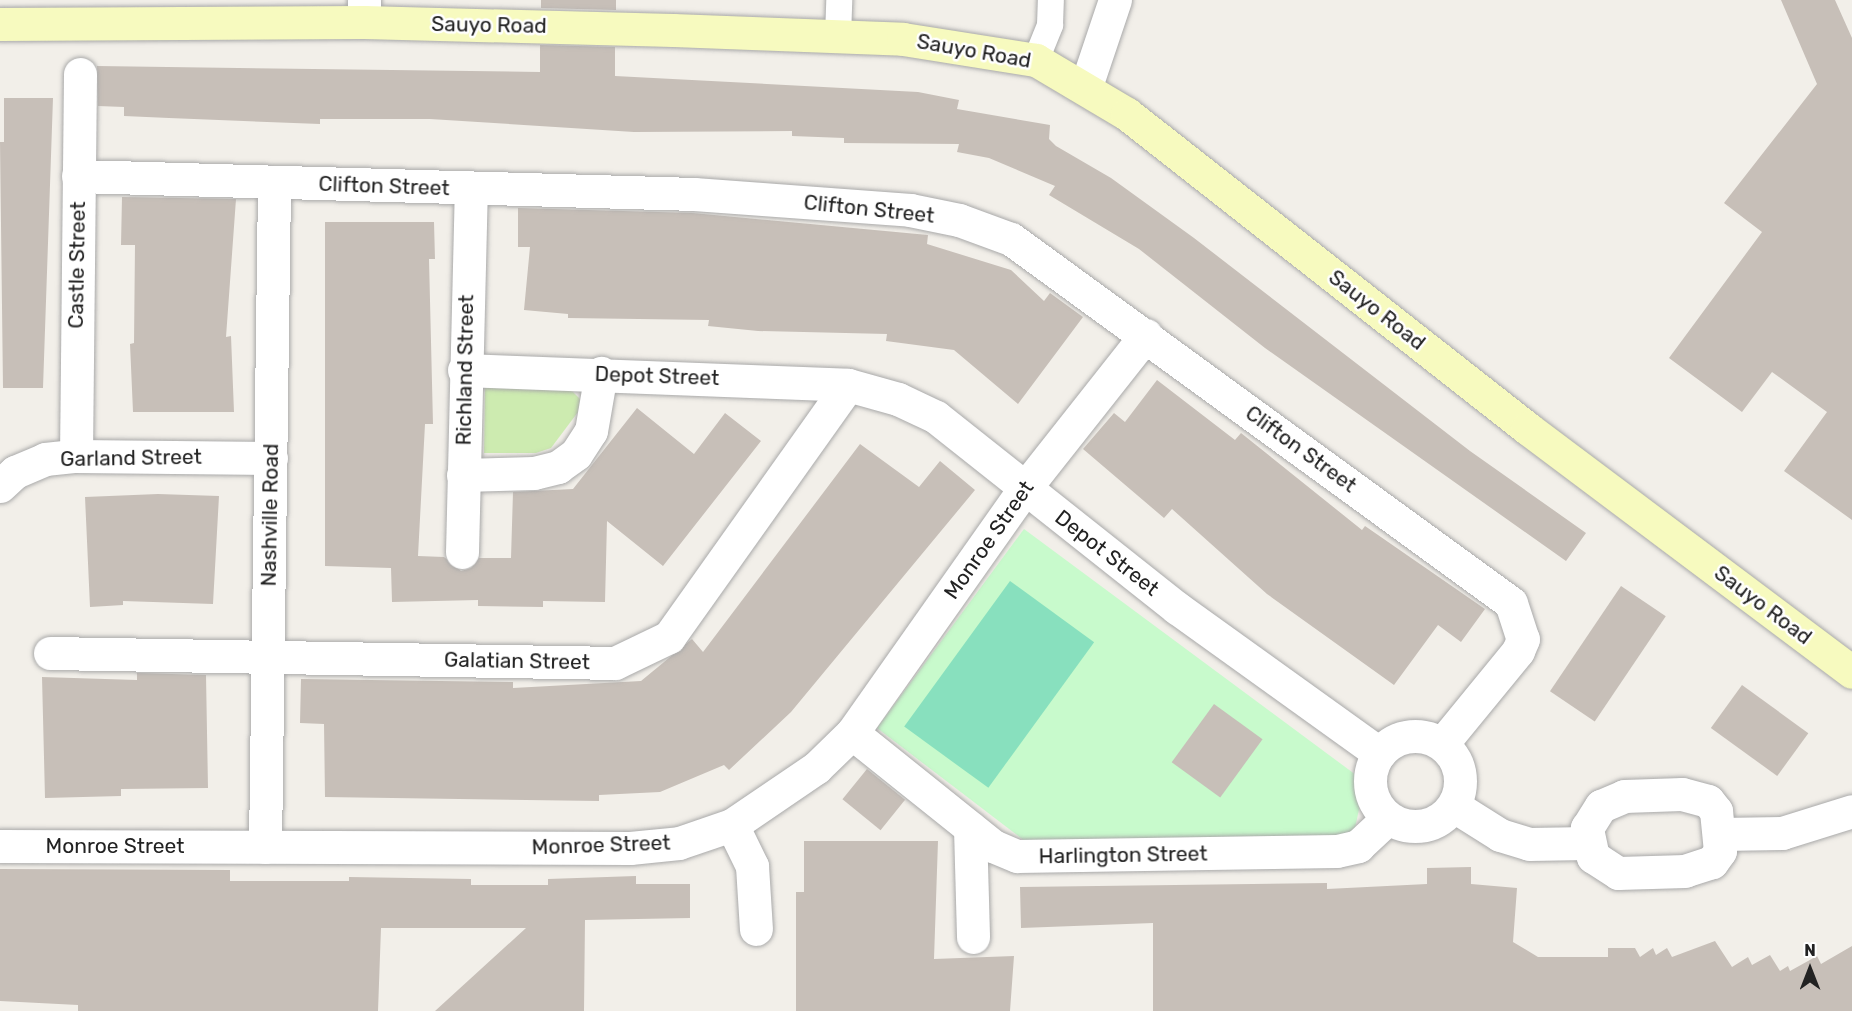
<!DOCTYPE html>
<style>
body{margin:0}
#map{position:relative;width:1852px;height:1011px;overflow:hidden;background:#f2efe9;font-family:Rubik,sans-serif}
div>[style]{position:absolute}
.grass>*{inset:0;background:#cdebb0}
.park>*{inset:0;background:#c8facc}
.pitch>*{inset:0;background:#88e0be;transform-origin:0 0}
.building>*{inset:0;background:#c7bfb8;transform-origin:0 0}
.roads{filter:drop-shadow(0 0 2px #a9a9a9) drop-shadow(0 0 2px #a9a9a9)}
.lane>*{height:26px;margin:-13px;padding:0 13px;transform-origin:13px;border-radius:13px;background:#fff}
.street>*{height:33px;margin:-16.5px;padding:0 16.5px;transform-origin:16.5px;border-radius:16.5px;background:#fff}
.street>.ring{margin:-16.5px;padding:0;box-sizing:content-box;background:none;border:33px solid #fff;border-radius:50%}
.secondary>*{height:33px;margin:-16.5px;padding:0 16.5px;transform-origin:16.5px;border-radius:16.5px;background:#f7fabf}
span{translate:-50% -50%;white-space:nowrap;text-align:center;line-height:1.15;-webkit-text-stroke:5px #fff;paint-order:stroke}
.street-label{font-size:21px;color:#222}
.north{position:absolute;left:1780px;top:939px;width:60px;height:60px;-webkit-text-stroke:4px #fff;paint-order:stroke;rotate:0deg;font-size:16px;font-weight:700;line-height:24px;text-align:center;color:#222}
.north::after{content:'';display:block;margin:auto;width:21px;height:27px;background:#222;clip-path:polygon(50% 0,100% 100%,50% 72%,0 100%)}
</style>
<div id="map">
<div class="grass">
<div style="clip-path:polygon(485px 386px,568px 387px,580px 399px,578px 412px,551px 448px,536px 453px,484px 453px)"></div>
</div>
<div class="park">
<div style="clip-path:polygon(1024px 529px,1356px 775px,1360px 805px,1355px 828px,1343px 841px,1030px 845px,877px 728px)"></div>
</div>
<div class="pitch">
<div style="left:1010px;top:581px;width:104px;height:180px;rotate:36deg"></div>
</div>
<div class="building">
<div style="clip-path:polygon(541px 0,616px 0,616px 10px,541px 8px)"></div>
<div style="clip-path:polygon(1781px 0,1835px 0,1852px 38px,1852px 520px,1784px 471px,1827px 412px,1772px 372px,1742px 412px,1669px 358px,1762px 232px,1724px 203px,1817px 84px)"></div>
<div style="clip-path:polygon(540px 45px,615px 47px,615px 76px,918px 92px,959px 100px,957px 109px,1050px 125px,1049px 139px,1056px 146px,1111px 178px,1194px 238px,1470px 451px,1586px 533px,1566px 561px,1265px 348px,1139px 249px,1049px 195px,1055px 186px,989px 158px,957px 152px,959px 144px,844px 143px,844px 138px,792px 136px,792px 131px,634px 132px,430px 119px,320px 119px,320px 124px,169px 118px,124px 116px,124px 107px,98px 106px,97px 66px,540px 72px)"></div>
<div style="clip-path:polygon(4px 98px,53px 98px,43px 388px,3px 388px,0 142px,4px 142px)"></div>
<div style="clip-path:polygon(122px 197px,236px 199px,226px 337px,231px 336px,234px 412px,133px 412px,130px 344px,134px 343px,135px 245px,121px 245px)"></div>
<div style="clip-path:polygon(518px 208px,693px 213px,928px 235px,927px 244px,1011px 270px,1044px 301px,1050px 293px,1083px 317px,1018px 404px,954px 350px,886px 341px,887px 334px,758px 331px,708px 326px,709px 320px,568px 318px,568px 314px,524px 310px,530px 247px,518px 247px)"></div>
<div style="clip-path:polygon(325px 222px,434px 222px,435px 259px,429px 259px,433px 424px,425px 424px,418px 556px,444px 557px,461px 571px,471px 568px,479px 558px,511px 558px,513px 492px,573px 489px,637px 408px,694px 454px,725px 413px,761px 441px,663px 566px,607px 521px,605px 602px,543px 601px,543px 607px,478px 606px,478px 600px,392px 602px,391px 568px,325px 566px)"></div>
<div style="clip-path:polygon(1157px 380px,1235px 440px,1241px 433px,1362px 530px,1365px 526px,1485px 609px,1461px 642px,1438px 625px,1394px 685px,1267px 594px,1172px 509px,1164px 518px,1083px 449px,1114px 413px,1125px 422px)"></div>
<div style="clip-path:polygon(860px 444px,919px 487px,940px 461px,975px 490px,791px 712px,729px 770px,724px 765px,660px 792px,599px 795px,599px 801px,325px 797px,324px 724px,300px 723px,301px 679px,513px 682px,513px 688px,641px 681px,692px 639px,703px 652px)"></div>
<div style="clip-path:polygon(158px 494px,219px 496px,213px 604px,123px 601px,123px 605px,90px 607px,85px 497px)"></div>
<div style="left:1621px;top:586px;width:54px;height:127px;rotate:34deg"></div>
<div style="clip-path:polygon(137px 673px,206px 675px,208px 788px,121px 789px,121px 796px,45px 798px,42px 677px,137px 680px)"></div>
<div style="left:1742px;top:685px;width:82px;height:53px;rotate:36deg"></div>
<div style="left:1214px;top:704px;width:60px;height:72px;rotate:36deg"></div>
<div style="left:867px;top:769px;width:49px;height:39px;rotate:39deg"></div>
<div style="clip-path:polygon(804px 841px,938px 841px,934px 959px,1014px 956px,1010px 1011px,796px 1011px,796px 892px,804px 892px)"></div>
<div style="clip-path:polygon(1471px 867px,1471px 884px,1517px 888px,1513px 942px,1538px 957px,1608px 957px,1608px 948px,1635px 948px,1640px 957px,1653px 948px,1656px 955px,1667px 948px,1672px 957px,1715px 941px,1732px 967px,1748px 957px,1752px 965px,1770px 955px,1780px 971px,1788px 966px,1790px 971px,1817px 956px,1821px 964px,1852px 946px,1852px 1011px,1153px 1011px,1153px 923px,1021px 928px,1020px 887px,1327px 883px,1327px 889px,1427px 884px,1427px 868px)"></div>
<div style="clip-path:polygon(0 869px,230px 870px,230px 881px,349px 881px,349px 877px,471px 879px,471px 885px,548px 885px,548px 879px,636px 876px,636px 884px,690px 884px,690px 918px,585px 920px,584px 1011px,435px 1011px,526px 928px,381px 928px,378px 1011px,78px 1011px,78px 1005px,0 1001px)"></div>
</div>
<div class="roads">
<div class="lane">
<div style="left:838px;top:37px;width:37px;rotate:-88deg"></div>
<div style="left:1036px;top:60px;width:38px;rotate:-68deg"></div>
<div style="left:1050px;top:25px;width:25px;rotate:-88deg"></div>
</div>
<div class="street">
<div style="left:364px;top:0;width:22px;rotate:90deg"></div>
<div style="left:1086px;top:86px;width:91px;rotate:-71.4deg"></div>
<div style="left:78px;top:176px;width:616px;rotate:1.67deg"></div>
<div style="left:694px;top:194px;width:217px;rotate:4.2deg"></div>
<div style="left:910px;top:210px;width:50px;rotate:11.5deg"></div>
<div style="left:959px;top:220px;width:55px;rotate:20.1deg"></div>
<div style="left:1011px;top:239px;width:618px;rotate:36.05deg"></div>
<div style="left:1511px;top:603px;width:38px;rotate:72deg"></div>
<div style="left:1523px;top:639px;width:13px;rotate:113deg"></div>
<div style="left:1518px;top:651px;width:120px;rotate:129.3deg"></div>
<div style="left:464px;top:370px;width:384px;rotate:2.2deg"></div>
<div style="left:848px;top:385px;width:52px;rotate:15.6deg"></div>
<div style="left:898px;top:399px;width:42px;rotate:25.3deg"></div>
<div style="left:936px;top:417px;width:308px;rotate:38.4deg"></div>
<div style="left:1177px;top:608px;width:249px;rotate:35.7deg"></div>
<div style="left:76px;top:456px;width:382px;rotate:-89.4deg"></div>
<div style="left:463px;top:475px;width:71px;rotate:-1.6deg"></div>
<div style="left:534px;top:473px;width:25px;rotate:-14deg"></div>
<div style="left:558px;top:467px;width:22px;rotate:-36deg"></div>
<div style="left:576px;top:454px;width:27px;rotate:-57deg"></div>
<div style="left:591px;top:431px;width:59px;rotate:-80.2deg"></div>
<div style="left:0;top:486px;width:21px;rotate:-43deg"></div>
<div style="left:15px;top:472px;width:33px;rotate:-23deg"></div>
<div style="left:45px;top:459px;width:31px;rotate:-6deg"></div>
<div style="left:76px;top:456px;width:195px;rotate:0.6deg"></div>
<div style="left:462px;top:552px;width:364px;rotate:-88.6deg"></div>
<div style="left:50px;top:653px;width:565px;rotate:1.01deg"></div>
<div style="left:615px;top:663px;width:60px;rotate:-25.7deg"></div>
<div style="left:669px;top:637px;width:309px;rotate:-54.6deg"></div>
<div style="left:852px;top:733px;width:181px;rotate:38.7deg"></div>
<div style="left:993px;top:846px;width:26px;rotate:23deg"></div>
<div style="left:1017px;top:856px;width:320px;rotate:-0.9deg"></div>
<div style="left:1337px;top:851px;width:22px;rotate:-13deg"></div>
<div style="left:1358px;top:846px;width:41px;rotate:-43deg"></div>
<div class="ring" style="left:1370px;top:736px;width:57px;height:57px"></div>
<div style="left:1682px;top:794px;width:27px;rotate:15deg"></div>
<div style="left:1708px;top:801px;width:13px;rotate:51deg"></div>
<div style="left:1716px;top:811px;width:40px;rotate:84.3deg"></div>
<div style="left:1720px;top:851px;width:14px;rotate:126deg"></div>
<div style="left:1712px;top:862px;width:28px;rotate:162deg"></div>
<div style="left:1685px;top:871px;width:67px;rotate:178.3deg"></div>
<div style="left:1618px;top:873px;width:30px;rotate:-147deg"></div>
<div style="left:1593px;top:857px;width:30px;rotate:-102deg"></div>
<div style="left:1587px;top:828px;width:26px;rotate:-58deg"></div>
<div style="left:1601px;top:806px;width:25px;rotate:-23deg"></div>
<div style="left:1624px;top:796px;width:58px;rotate:-2deg"></div>
<div style="left:1454px;top:806px;width:54px;rotate:32.2deg"></div>
<div style="left:1500px;top:835px;width:30px;rotate:17deg"></div>
<div style="left:1529px;top:844px;width:58px;rotate:-1deg"></div>
<div style="left:732px;top:825px;width:46px;rotate:64deg"></div>
<div style="left:752px;top:866px;width:63px;rotate:86.4deg"></div>
<div style="left:970px;top:828px;width:109px;rotate:88.4deg"></div>
<div style="left:1720px;top:834px;width:62px;rotate:-0.9deg"></div>
<div style="left:1782px;top:833px;width:73px;rotate:-17.4deg"></div>
<div style="left:0;top:846px;width:630px;rotate:0.18deg"></div>
<div style="left:630px;top:848px;width:49px;rotate:-5.8deg"></div>
<div style="left:679px;top:843px;width:56px;rotate:-18.8deg"></div>
<div style="left:732px;top:825px;width:102px;rotate:-34.2deg"></div>
<div style="left:816px;top:768px;width:50px;rotate:-44.2deg"></div>
<div style="left:852px;top:733px;width:300px;rotate:-54.8deg"></div>
<div style="left:1025px;top:488px;width:195px;rotate:-51.7deg"></div>
<div style="left:265px;top:847px;width:665px;rotate:-89.22deg"></div>
</div>
<div class="secondary">
<div style="left:0;top:24px;width:364px;rotate:-0.3deg"></div>
<div style="left:364px;top:22px;width:309px;rotate:1.5deg"></div>
<div style="left:673px;top:30px;width:230px;rotate:2.2deg"></div>
<div style="left:903px;top:39px;width:135px;rotate:9deg"></div>
<div style="left:1036px;top:60px;width:106px;rotate:30.7deg"></div>
<div style="left:1127px;top:114px;width:509px;rotate:38.13deg"></div>
<div style="left:1527px;top:428px;width:406px;rotate:36.9deg"></div>
</div>
</div>
<div class="street-label">
<span style="left:489px;top:25px;rotate:1deg">Sauyo Road</span>
<span style="left:974px;top:51px;rotate:10deg">Sauyo Road</span>
<span style="left:384px;top:186px;rotate:2deg">Clifton Street</span>
<span style="left:869px;top:209px;rotate:6deg">Clifton Street</span>
<span style="left:77px;top:265px;rotate:-89deg">Castle Street</span>
<span style="left:1377px;top:310px;rotate:38deg">Sauyo Road</span>
<span style="left:465px;top:370px;rotate:-89deg">Richland Street</span>
<span style="left:657px;top:376px;rotate:2deg">Depot Street</span>
<span style="left:1301px;top:449px;rotate:36deg">Clifton Street</span>
<span style="left:131px;top:458px;rotate:-1deg">Garland Street</span>
<span style="left:270px;top:515px;rotate:-89deg">Nashville Road</span>
<span style="left:989px;top:540px;rotate:-55deg">Monroe Street</span>
<span style="left:1107px;top:553px;rotate:38deg">Depot Street</span>
<span style="left:1763px;top:605px;rotate:37deg">Sauyo Road</span>
<span style="left:517px;top:661px;rotate:1deg">Galatian Street</span>
<span style="left:601px;top:845px;rotate:-2deg">Monroe Street</span>
<span style="left:115px;top:846px">Monroe Street</span>
<span style="left:1123px;top:855px;rotate:-1deg">Harlington Street</span>
</div>
<div class="north">N</div>
</div>
